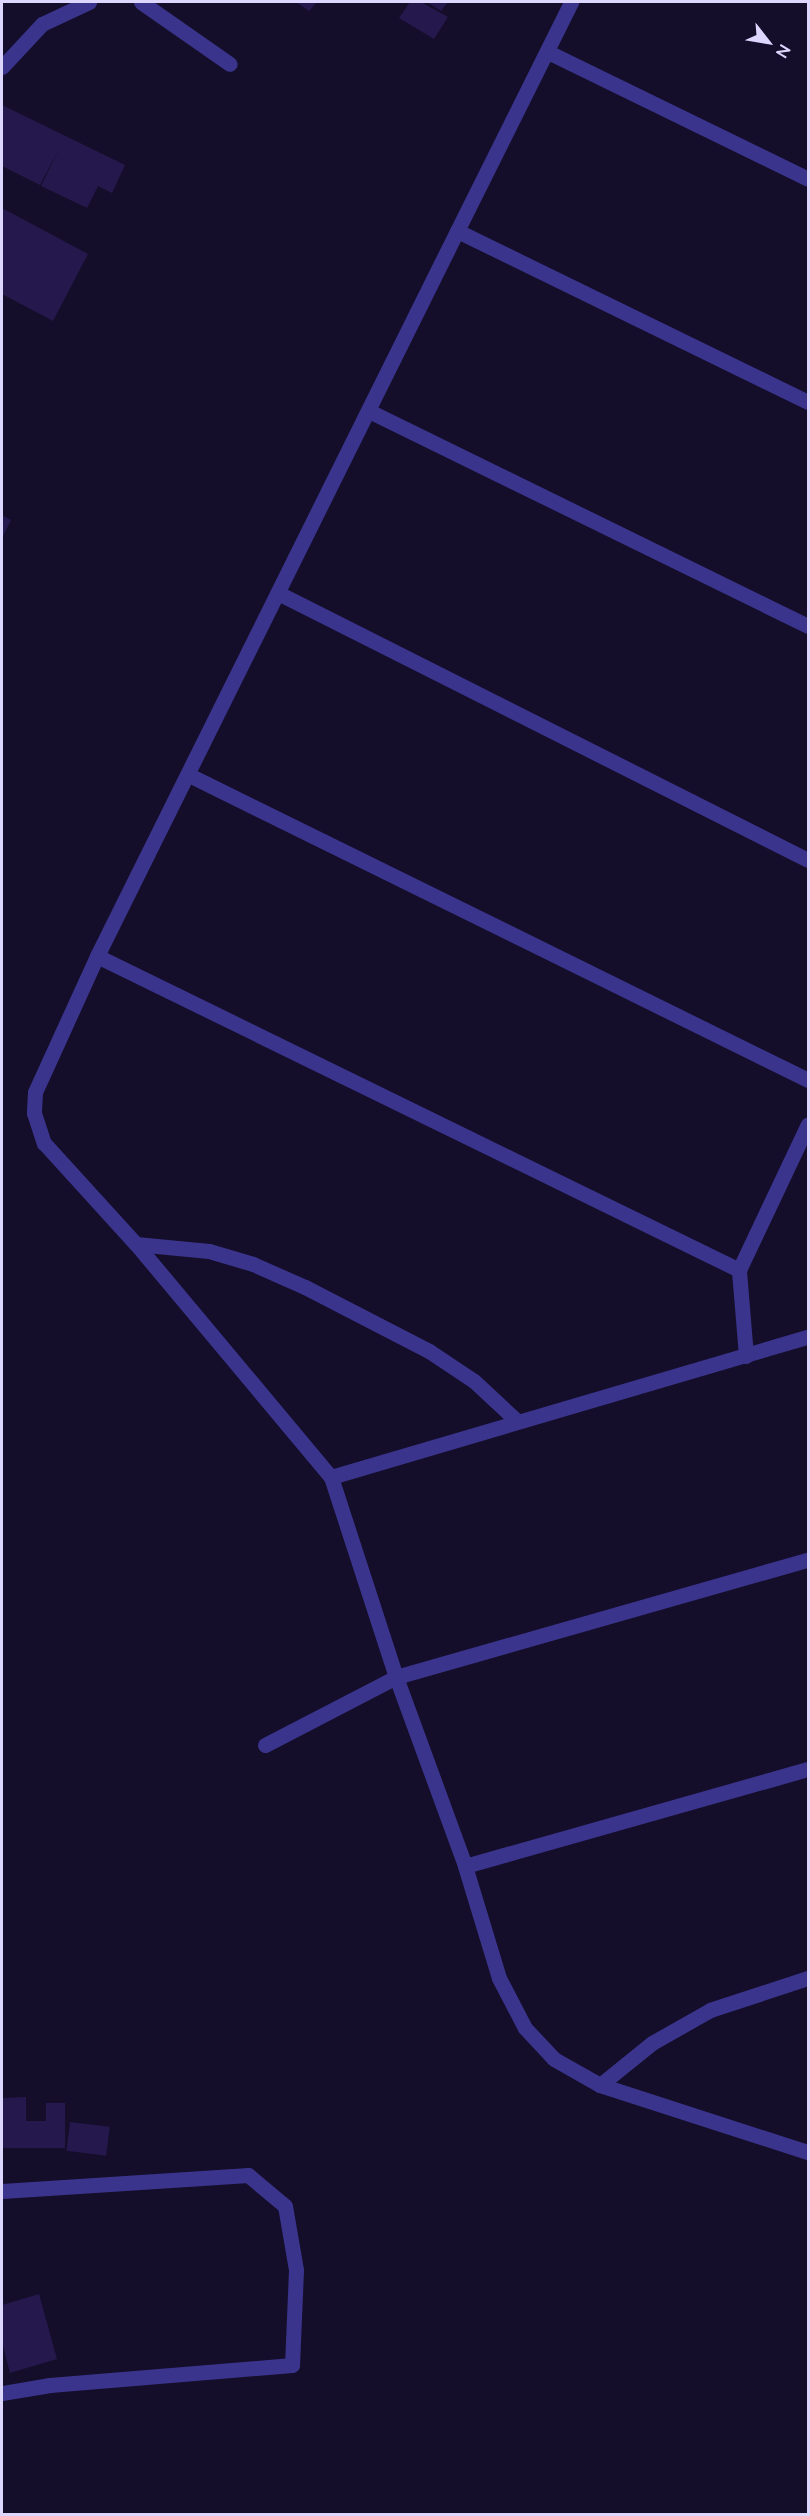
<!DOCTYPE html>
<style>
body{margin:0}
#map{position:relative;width:810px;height:2516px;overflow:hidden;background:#140e2a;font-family:Lato,sans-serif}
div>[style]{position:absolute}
.building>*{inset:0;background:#25184d;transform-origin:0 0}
.minor>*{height:15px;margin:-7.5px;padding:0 7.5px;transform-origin:7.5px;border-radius:7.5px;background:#3b348d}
span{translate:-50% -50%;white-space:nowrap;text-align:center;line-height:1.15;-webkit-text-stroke:4.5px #140e2a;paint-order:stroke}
.frame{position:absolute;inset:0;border:3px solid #ddd6ff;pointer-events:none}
.north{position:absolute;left:738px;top:12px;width:60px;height:60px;-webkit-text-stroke:4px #140e2a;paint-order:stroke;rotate:121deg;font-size:16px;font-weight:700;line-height:24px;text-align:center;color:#ddd6ff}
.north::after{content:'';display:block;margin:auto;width:21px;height:27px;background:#ddd6ff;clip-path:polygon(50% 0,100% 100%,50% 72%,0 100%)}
</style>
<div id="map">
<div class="building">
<div style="clip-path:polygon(296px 2px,317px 2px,309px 11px)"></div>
<div style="clip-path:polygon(410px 2px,421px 2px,448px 17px,434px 39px,399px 18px)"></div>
<div style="clip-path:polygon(427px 2px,448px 2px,441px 11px)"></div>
<div style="clip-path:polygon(2px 105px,125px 165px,112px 193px,98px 186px,87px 208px,41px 186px,60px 147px,40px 185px,2px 166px)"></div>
<div style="clip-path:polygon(2px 208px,88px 254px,53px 321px,2px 294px)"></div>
<div style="clip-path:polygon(2px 515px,11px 520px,2px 538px)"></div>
<div style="clip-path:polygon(26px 2097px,26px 2121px,46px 2121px,46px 2103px,65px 2103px,65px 2148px,2px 2148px,2px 2098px)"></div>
<div style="left:70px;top:2122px;width:40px;height:29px;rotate:7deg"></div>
<div style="clip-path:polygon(39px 2294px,57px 2359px,10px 2373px,2px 2342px,2px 2305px)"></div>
</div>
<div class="minor">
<div style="left:141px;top:2px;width:108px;rotate:34.9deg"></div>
<div style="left:548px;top:52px;width:289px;rotate:26deg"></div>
<div style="left:2px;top:67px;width:59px;rotate:-47.1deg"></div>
<div style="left:42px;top:24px;width:52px;rotate:-25.1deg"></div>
<div style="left:457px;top:231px;width:256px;rotate:-63.5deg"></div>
<div style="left:808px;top:402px;width:390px;rotate:-154deg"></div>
<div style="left:457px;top:231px;width:809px;rotate:116.41deg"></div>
<div style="left:97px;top:956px;width:149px;rotate:114.5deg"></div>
<div style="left:35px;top:1092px;width:21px;rotate:93deg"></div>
<div style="left:34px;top:1113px;width:32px;rotate:72deg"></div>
<div style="left:44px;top:1143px;width:137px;rotate:47.7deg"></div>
<div style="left:136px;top:1244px;width:304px;rotate:50.1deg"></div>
<div style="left:331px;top:1477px;width:210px;rotate:72deg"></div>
<div style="left:396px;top:1677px;width:201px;rotate:69.9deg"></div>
<div style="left:465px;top:1866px;width:117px;rotate:73.1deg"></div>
<div style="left:499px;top:1978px;width:56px;rotate:62.5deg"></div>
<div style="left:525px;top:2028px;width:42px;rotate:46.9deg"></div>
<div style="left:554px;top:2059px;width:53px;rotate:29.5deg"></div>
<div style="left:600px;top:2085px;width:219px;rotate:17.9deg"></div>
<div style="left:369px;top:411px;width:489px;rotate:26.1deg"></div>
<div style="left:278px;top:593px;width:593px;rotate:26.74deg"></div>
<div style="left:189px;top:775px;width:690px;rotate:26.23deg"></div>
<div style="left:97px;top:956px;width:715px;rotate:26.06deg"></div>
<div style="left:136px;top:1244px;width:73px;rotate:5.5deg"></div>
<div style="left:209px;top:1251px;width:46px;rotate:16.5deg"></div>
<div style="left:253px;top:1264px;width:57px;rotate:23.9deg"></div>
<div style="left:305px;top:1287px;width:140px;rotate:27.3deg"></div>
<div style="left:429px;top:1351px;width:54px;rotate:33.7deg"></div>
<div style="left:474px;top:1381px;width:59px;rotate:42.9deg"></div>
<div style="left:746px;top:1356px;width:86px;rotate:-94.7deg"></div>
<div style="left:739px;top:1270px;width:161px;rotate:-64.7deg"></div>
<div style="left:331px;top:1477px;width:497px;rotate:-16.4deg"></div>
<div style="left:265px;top:1745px;width:148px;rotate:-27.4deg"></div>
<div style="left:396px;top:1677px;width:428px;rotate:-15.9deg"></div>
<div style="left:465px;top:1866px;width:356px;rotate:-15.8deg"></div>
<div style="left:600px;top:2085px;width:67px;rotate:-38.9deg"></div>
<div style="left:652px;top:2043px;width:67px;rotate:-29.6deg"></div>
<div style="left:710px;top:2010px;width:103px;rotate:-18.1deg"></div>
<div style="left:2px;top:2191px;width:247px;rotate:-3.7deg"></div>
<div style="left:248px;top:2175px;width:48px;rotate:40deg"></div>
<div style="left:285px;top:2206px;width:65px;rotate:80.2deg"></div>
<div style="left:296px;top:2270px;width:95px;rotate:92.4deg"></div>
<div style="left:292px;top:2365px;width:243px;rotate:175.3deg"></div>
<div style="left:50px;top:2385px;width:49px;rotate:170.5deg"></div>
</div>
<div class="frame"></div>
<div class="north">N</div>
</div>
